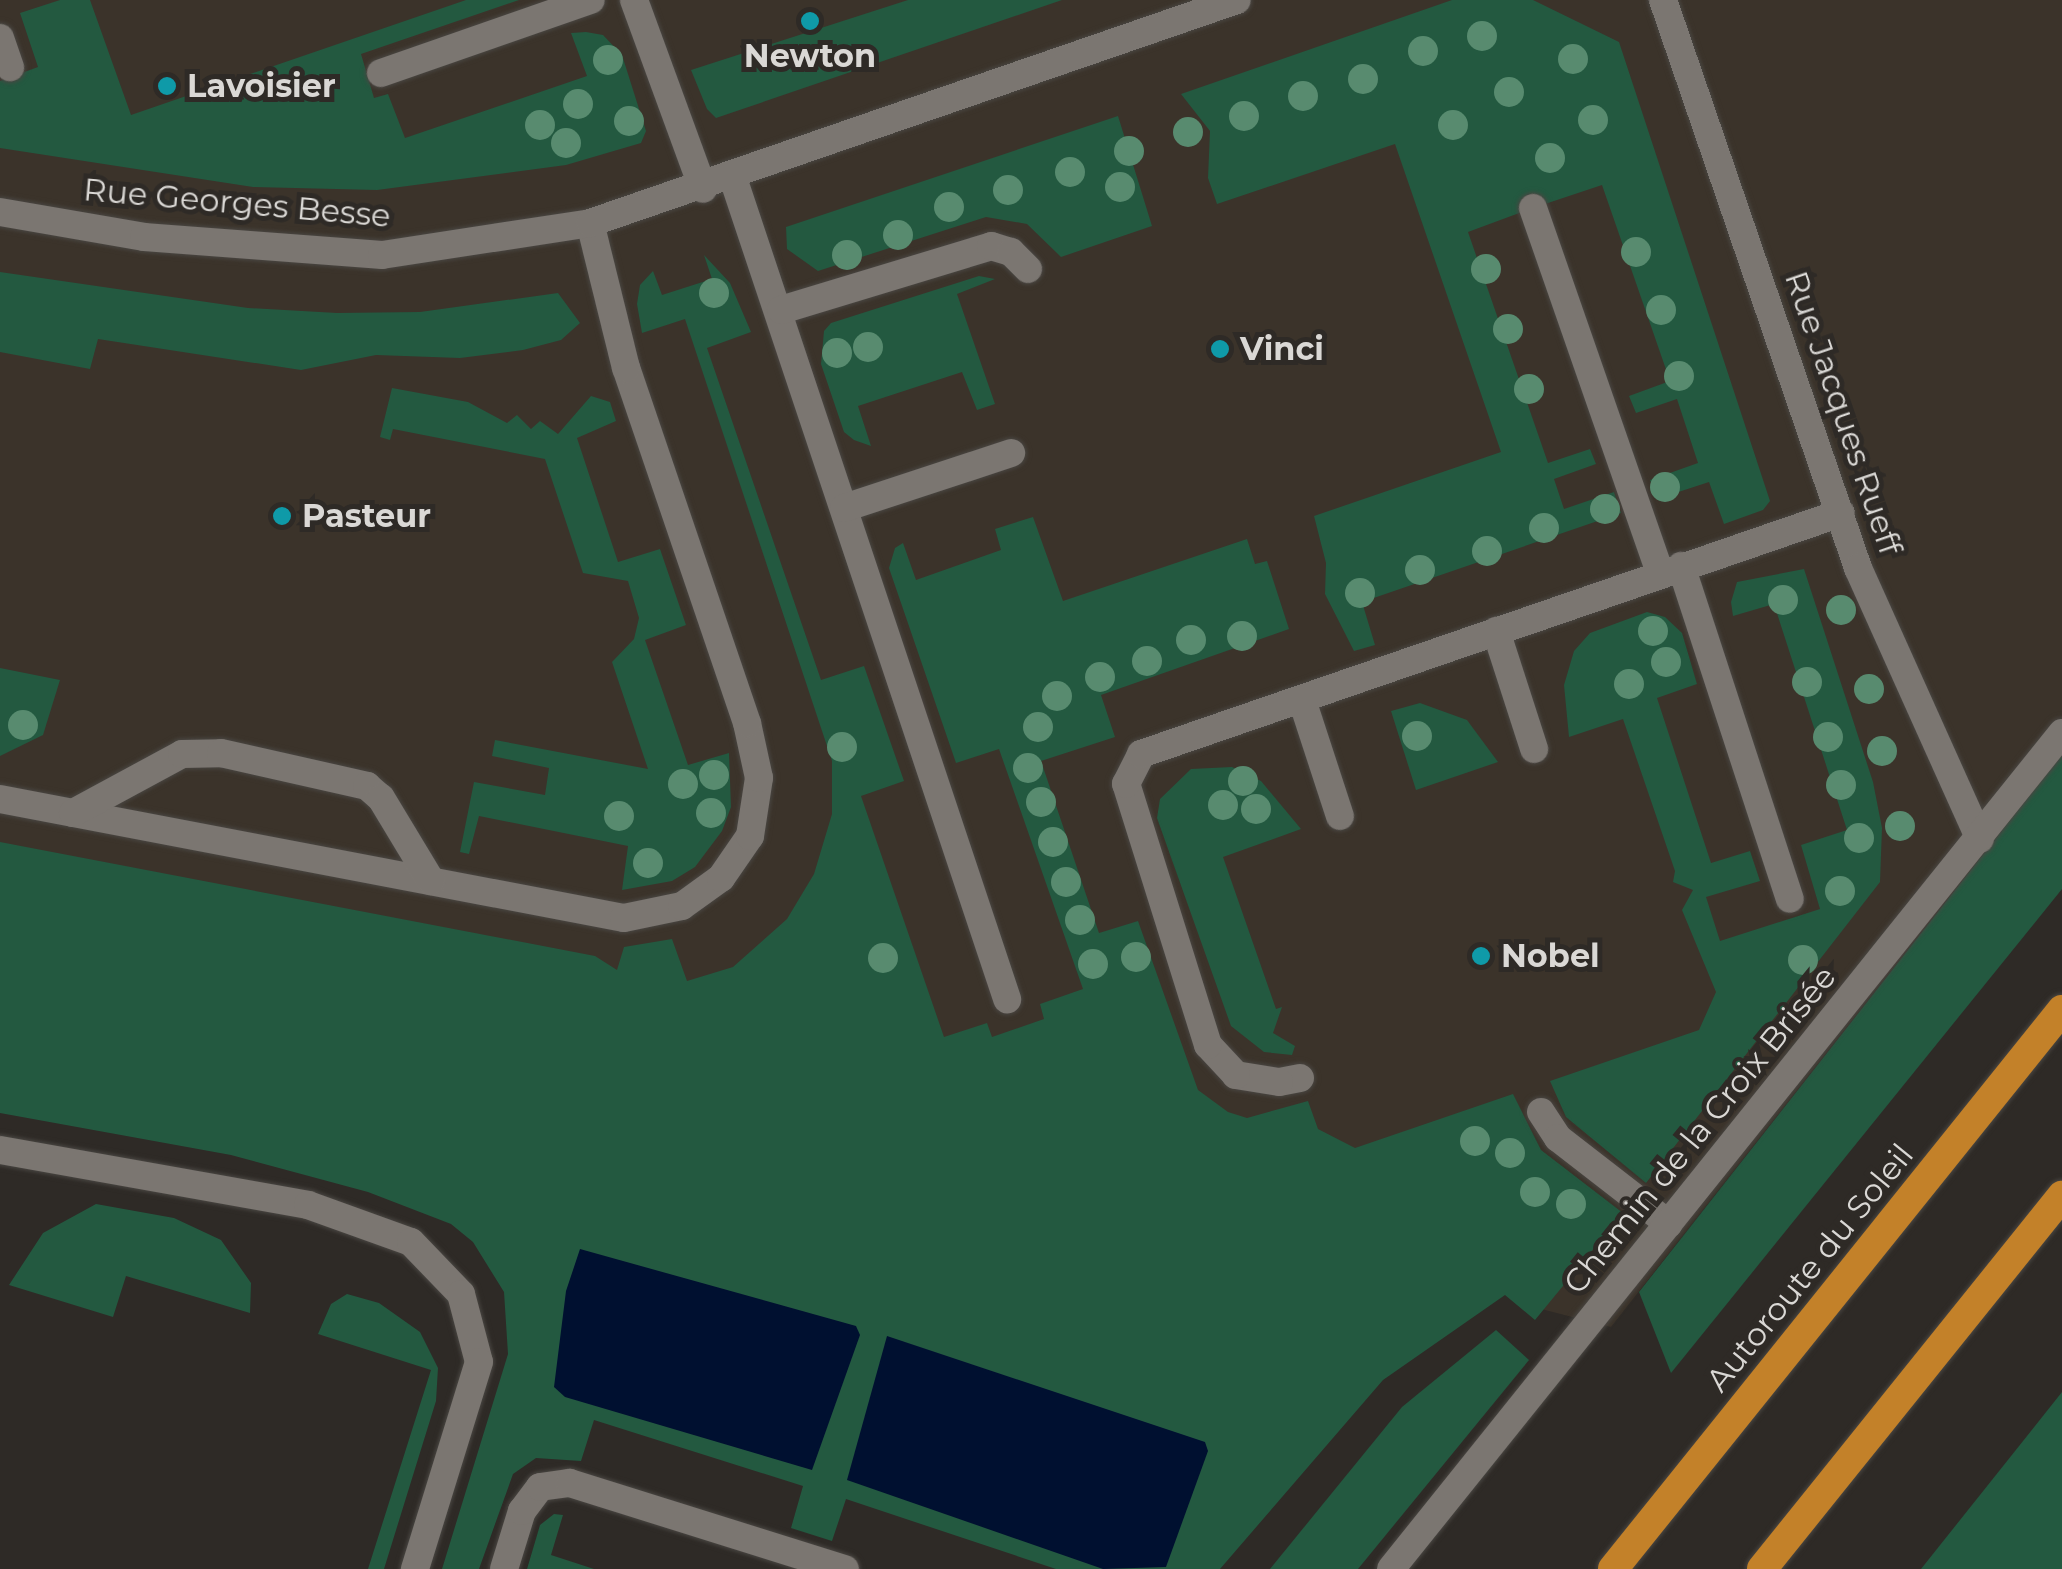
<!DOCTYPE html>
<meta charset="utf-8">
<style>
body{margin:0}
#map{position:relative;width:2062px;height:1569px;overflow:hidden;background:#2e2a26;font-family:Montserrat,sans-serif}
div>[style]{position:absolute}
.built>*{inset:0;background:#3b332a}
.green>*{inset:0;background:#235940}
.water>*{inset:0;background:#001030}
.roads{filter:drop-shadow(0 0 2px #494642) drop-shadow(0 0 2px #494642)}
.service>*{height:28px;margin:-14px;padding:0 14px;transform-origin:14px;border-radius:14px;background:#7b7671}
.minor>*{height:28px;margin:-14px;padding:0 14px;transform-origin:14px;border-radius:14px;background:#7b7671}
.motorway>*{height:30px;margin:-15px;padding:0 15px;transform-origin:15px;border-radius:15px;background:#c38129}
.trees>*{width:30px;height:30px;margin:-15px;border-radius:50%;background:#588b6f}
.dots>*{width:28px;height:28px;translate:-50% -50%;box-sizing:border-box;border:5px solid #2e2a26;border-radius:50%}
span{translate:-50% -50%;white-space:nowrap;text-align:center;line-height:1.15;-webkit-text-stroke:10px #2e2a26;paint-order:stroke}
.poi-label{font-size:32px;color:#dad8d5;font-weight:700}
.left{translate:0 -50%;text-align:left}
.street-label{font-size:32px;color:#dad8d5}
</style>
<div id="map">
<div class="built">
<div style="clip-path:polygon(0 0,2062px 0,2062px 754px,1611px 1327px,1545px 1310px,1307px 1188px,0 903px)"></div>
</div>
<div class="green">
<div style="clip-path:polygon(60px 0,90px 0,131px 115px,466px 0,519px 0,361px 54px,374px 98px,388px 94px,405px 138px,587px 76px,571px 33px,586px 32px,603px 35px,622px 55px,646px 131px,641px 143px,566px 165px,377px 190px,253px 187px,0 148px,0 81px,38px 67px,20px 13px)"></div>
<div style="clip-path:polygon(908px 0,1062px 0,716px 118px,707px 109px,691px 70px)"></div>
<div style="clip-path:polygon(1452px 0,1533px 0,1619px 42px,1770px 501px,1763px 510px,1724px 524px,1709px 482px,1657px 499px,1650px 480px,1698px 463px,1677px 399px,1636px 413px,1629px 396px,1670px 381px,1602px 185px,1533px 208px,1468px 232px,1548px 463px,1590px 449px,1596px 464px,1554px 479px,1564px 509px,1614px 492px,1621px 513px,1362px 602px,1375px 645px,1354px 651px,1325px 594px,1326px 563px,1314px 516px,1501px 452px,1395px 144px,1217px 204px,1208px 178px,1210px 131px,1181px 94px)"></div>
<div style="clip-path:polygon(1118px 116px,1152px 226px,1061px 257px,1027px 224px,986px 217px,818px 271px,787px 249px,786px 227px)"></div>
<div style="clip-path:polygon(704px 255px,730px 283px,751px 332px,707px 348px,821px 680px,864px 666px,904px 781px,861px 796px,944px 1037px,987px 1023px,992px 1037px,1044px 1019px,1040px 1004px,1083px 989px,999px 749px,956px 763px,889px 568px,895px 548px,903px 543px,916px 580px,1001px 550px,995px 529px,1033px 517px,1063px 601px,1247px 539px,1255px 564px,1267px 561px,1289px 629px,1101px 695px,1115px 737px,1041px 761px,1099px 933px,1138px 921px,1198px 1090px,1228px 1112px,1247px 1118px,1308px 1101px,1318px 1129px,1355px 1148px,1513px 1094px,1541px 1150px,1623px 1213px,1535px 1320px,1505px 1295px,1383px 1380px,1220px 1569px,1056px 1569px,846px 1499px,832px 1541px,791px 1528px,803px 1486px,594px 1420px,581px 1461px,536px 1458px,513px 1474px,479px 1569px,442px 1569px,508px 1354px,504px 1292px,473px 1242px,451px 1224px,368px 1192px,231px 1155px,0 1113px,0 842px,595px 956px,617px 970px,624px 947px,672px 939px,687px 981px,733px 967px,787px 919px,814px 874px,832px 814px,832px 761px,685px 319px,642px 333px,637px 304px,640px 285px,653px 271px,662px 295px,712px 279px)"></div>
<div style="clip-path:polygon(0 272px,248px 308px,337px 313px,420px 312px,558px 293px,580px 323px,561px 340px,523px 350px,460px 358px,376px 355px,301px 370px,98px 339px,90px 369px,0 352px)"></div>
<div style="clip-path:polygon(979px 276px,995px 279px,957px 294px,995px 404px,977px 410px,962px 372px,858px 406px,871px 446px,854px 440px,844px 432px,821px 364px,824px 331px,831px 323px)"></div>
<div style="clip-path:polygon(392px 388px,468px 402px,507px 423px,517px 415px,531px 429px,540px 421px,558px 434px,591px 396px,610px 402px,616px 421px,577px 438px,618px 562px,660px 549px,686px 625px,645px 640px,688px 765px,729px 753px,731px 807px,722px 831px,695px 867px,672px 881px,622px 890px,628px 846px,479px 816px,469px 854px,460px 852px,474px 782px,545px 795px,549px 768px,492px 756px,495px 740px,648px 769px,612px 662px,634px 639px,639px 618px,628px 581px,583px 573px,545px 459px,393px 429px,390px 440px,380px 437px)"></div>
<div style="clip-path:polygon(1804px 569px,1873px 782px,1882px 828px,1880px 882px,1646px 1183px,1566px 1117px,1550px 1081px,1699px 1030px,1716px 992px,1682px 910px,1693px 890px,1673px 882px,1675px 871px,1623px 719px,1569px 737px,1564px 685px,1574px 651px,1590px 633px,1647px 612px,1665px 617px,1682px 633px,1697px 684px,1657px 698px,1711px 863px,1750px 851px,1760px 881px,1706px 897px,1720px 941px,1820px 909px,1801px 845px,1847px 830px,1774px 604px,1733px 616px,1731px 602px,1737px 582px)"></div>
<div style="clip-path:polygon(0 668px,60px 680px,43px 735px,0 756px)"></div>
<div style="clip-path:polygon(1420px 703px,1467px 720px,1498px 762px,1416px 790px,1391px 711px)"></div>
<div style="clip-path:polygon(2062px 754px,2062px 889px,1671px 1373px,1639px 1292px)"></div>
<div style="clip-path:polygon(1232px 767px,1261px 781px,1301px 829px,1223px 857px,1276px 1009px,1282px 1007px,1273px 1033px,1295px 1046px,1292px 1055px,1264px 1052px,1231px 1026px,1157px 818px,1160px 799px,1191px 769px)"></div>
<div style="clip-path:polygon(96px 1204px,174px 1218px,221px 1240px,251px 1283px,250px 1313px,126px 1276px,113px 1317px,9px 1285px,43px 1233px)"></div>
<div style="clip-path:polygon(347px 1294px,379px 1303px,420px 1332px,438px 1368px,436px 1401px,384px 1569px,368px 1569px,431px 1370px,318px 1334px,331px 1304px)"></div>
<div style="clip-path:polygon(1496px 1330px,1529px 1360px,1358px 1569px,1270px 1569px,1402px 1407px)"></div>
<div style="clip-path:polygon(2062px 1392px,2062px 1569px,1921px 1569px)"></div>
<div style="clip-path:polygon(554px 1514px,563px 1515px,551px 1555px,594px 1569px,527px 1569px,540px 1525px)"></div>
</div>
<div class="water">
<div style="clip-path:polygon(580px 1249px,856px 1326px,860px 1335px,812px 1470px,565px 1397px,554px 1387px,566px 1291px)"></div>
<div style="clip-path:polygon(887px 1336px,1205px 1442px,1208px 1451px,1166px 1567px,1103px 1569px,847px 1480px)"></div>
</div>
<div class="roads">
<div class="service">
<div style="left:0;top:38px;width:31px;rotate:71deg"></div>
<div style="left:381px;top:73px;width:222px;rotate:-19.2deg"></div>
<div style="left:733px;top:178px;width:866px;rotate:71.54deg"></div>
<div style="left:1533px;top:208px;width:386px;rotate:70.8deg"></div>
<div style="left:781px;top:310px;width:220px;rotate:-16.9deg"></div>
<div style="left:991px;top:246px;width:21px;rotate:17deg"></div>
<div style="left:1011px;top:252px;width:24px;rotate:45deg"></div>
<div style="left:844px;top:508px;width:176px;rotate:-18.2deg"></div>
<div style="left:1681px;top:566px;width:350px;rotate:71.9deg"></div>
<div style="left:1496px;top:631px;width:124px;rotate:72.1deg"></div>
<div style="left:1302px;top:700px;width:122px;rotate:71.9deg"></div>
<div style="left:0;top:799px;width:635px;rotate:10.8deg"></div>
<div style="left:624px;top:918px;width:59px;rotate:-11.7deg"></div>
<div style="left:682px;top:906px;width:48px;rotate:-35.7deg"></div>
<div style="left:721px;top:878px;width:51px;rotate:-55.4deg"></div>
<div style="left:750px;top:836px;width:59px;rotate:-81.2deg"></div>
<div style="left:759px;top:778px;width:56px;rotate:-102.3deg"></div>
<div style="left:747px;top:723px;width:375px;rotate:-108.8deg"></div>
<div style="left:626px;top:368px;width:149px;rotate:-103.9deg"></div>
<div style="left:73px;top:813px;width:124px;rotate:-28.4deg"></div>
<div style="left:182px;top:754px;width:39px;rotate:-1deg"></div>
<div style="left:221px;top:753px;width:150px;rotate:12.7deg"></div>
<div style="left:367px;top:786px;width:18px;rotate:41deg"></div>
<div style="left:381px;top:798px;width:97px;rotate:58.9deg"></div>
<div style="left:1300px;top:1078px;width:21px;rotate:169deg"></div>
<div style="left:1279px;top:1082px;width:44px;rotate:-170.8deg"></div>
<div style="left:1236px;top:1075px;width:41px;rotate:-133deg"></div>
<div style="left:1208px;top:1045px;width:274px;rotate:-107.4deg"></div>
<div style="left:1126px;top:784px;width:34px;rotate:-63deg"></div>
<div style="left:1141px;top:754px;width:740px;rotate:-19deg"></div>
<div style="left:1541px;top:1112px;width:31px;rotate:57deg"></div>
<div style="left:1558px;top:1138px;width:140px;rotate:37.8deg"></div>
<div style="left:0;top:1150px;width:313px;rotate:10.1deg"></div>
<div style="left:308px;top:1205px;width:109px;rotate:19.8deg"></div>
<div style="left:411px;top:1242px;width:72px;rotate:46.1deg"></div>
<div style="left:461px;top:1294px;width:70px;rotate:75.2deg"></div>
<div style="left:479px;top:1362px;width:217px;rotate:107.2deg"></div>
<div style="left:504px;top:1569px;width:61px;rotate:-72.8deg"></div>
<div style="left:522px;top:1511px;width:30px;rotate:-53deg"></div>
<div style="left:540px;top:1487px;width:30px;rotate:-8deg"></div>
<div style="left:570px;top:1483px;width:288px;rotate:17.4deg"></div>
</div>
<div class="minor">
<div style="left:634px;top:0;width:201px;rotate:69.9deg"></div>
<div style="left:1663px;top:0;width:601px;rotate:71.05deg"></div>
<div style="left:1858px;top:568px;width:297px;rotate:65.8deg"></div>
<div style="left:0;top:212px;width:146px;rotate:9.8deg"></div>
<div style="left:144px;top:237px;width:239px;rotate:4.3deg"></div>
<div style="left:382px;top:255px;width:210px;rotate:-8.7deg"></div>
<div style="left:590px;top:223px;width:684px;rotate:-19.02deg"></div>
<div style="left:1391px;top:1569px;width:1072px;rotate:-51.25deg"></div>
</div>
<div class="motorway">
<div style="left:1613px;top:1569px;width:717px;rotate:-51.23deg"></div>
<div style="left:1762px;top:1569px;width:479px;rotate:-51.2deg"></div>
</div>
</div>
<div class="trees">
<div style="left:1482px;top:36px"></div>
<div style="left:1423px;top:51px"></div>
<div style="left:1573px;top:59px"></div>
<div style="left:608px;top:60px"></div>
<div style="left:1363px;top:79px"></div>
<div style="left:1509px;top:92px"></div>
<div style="left:1303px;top:96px"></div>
<div style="left:578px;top:104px"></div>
<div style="left:1244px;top:116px"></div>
<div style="left:1593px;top:120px"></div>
<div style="left:629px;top:121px"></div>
<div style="left:540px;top:125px"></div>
<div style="left:1453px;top:125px"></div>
<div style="left:1188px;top:132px"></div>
<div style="left:566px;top:143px"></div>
<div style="left:1129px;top:151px"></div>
<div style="left:1550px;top:158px"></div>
<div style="left:1070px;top:172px"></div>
<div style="left:1120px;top:187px"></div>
<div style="left:1008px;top:190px"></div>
<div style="left:949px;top:207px"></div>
<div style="left:898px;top:235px"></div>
<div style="left:1636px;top:252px"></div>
<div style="left:847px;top:255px"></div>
<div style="left:1486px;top:269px"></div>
<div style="left:714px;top:293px"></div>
<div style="left:1661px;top:310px"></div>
<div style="left:1508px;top:329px"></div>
<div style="left:868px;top:347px"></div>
<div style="left:837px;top:353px"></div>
<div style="left:1679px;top:376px"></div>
<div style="left:1529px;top:389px"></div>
<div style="left:1665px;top:487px"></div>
<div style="left:1605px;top:509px"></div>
<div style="left:1544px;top:528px"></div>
<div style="left:1487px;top:551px"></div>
<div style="left:1420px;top:570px"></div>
<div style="left:1360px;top:593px"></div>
<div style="left:1783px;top:600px"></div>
<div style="left:1841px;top:610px"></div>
<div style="left:1653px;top:631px"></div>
<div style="left:1242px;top:636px"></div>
<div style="left:1191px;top:640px"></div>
<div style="left:1147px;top:661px"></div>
<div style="left:1666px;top:662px"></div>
<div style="left:1100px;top:677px"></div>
<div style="left:1807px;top:682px"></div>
<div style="left:1629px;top:684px"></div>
<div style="left:1869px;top:689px"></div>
<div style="left:1057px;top:696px"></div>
<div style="left:23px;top:725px"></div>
<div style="left:1038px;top:727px"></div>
<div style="left:1417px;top:736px"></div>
<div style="left:1828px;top:737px"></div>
<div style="left:842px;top:747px"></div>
<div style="left:1882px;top:751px"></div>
<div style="left:1028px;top:768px"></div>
<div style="left:714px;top:775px"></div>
<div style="left:1243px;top:781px"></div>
<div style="left:683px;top:784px"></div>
<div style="left:1841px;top:785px"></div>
<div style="left:1041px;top:802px"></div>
<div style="left:1223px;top:805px"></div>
<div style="left:1256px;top:809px"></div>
<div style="left:711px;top:813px"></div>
<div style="left:619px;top:816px"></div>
<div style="left:1900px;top:826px"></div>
<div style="left:1859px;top:838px"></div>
<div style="left:1053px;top:842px"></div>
<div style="left:648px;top:863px"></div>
<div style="left:1066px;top:882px"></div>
<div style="left:1840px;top:891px"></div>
<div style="left:1080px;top:920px"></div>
<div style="left:1136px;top:957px"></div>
<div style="left:883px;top:958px"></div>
<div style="left:1803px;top:960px"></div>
<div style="left:1093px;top:964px"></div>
<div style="left:1475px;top:1141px"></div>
<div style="left:1510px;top:1153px"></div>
<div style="left:1535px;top:1192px"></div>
<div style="left:1571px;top:1204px"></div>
</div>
<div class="dots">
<div style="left:810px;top:21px;background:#0f9aa8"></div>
<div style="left:167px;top:86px;background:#0f9aa8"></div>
<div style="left:1220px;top:349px;background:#0f9aa8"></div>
<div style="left:282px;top:516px;background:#0f9aa8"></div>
<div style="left:1481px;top:956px;background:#0f9aa8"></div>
</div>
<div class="poi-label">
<span style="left:810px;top:56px">Newton</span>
<span class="left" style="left:187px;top:86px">Lavoisier</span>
<span class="left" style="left:1240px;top:349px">Vinci</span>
<span class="left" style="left:302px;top:516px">Pasteur</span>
<span class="left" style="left:1501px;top:956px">Nobel</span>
</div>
<div class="street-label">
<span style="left:237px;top:203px;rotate:5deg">Rue Georges Besse</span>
<span style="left:1843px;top:413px;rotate:71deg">Rue Jacques Rueff</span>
<span style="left:1700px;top:1130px;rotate:-51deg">Chemin de la Croix Brisée</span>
<span style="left:1810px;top:1268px;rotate:-51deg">Autoroute du Soleil</span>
</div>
</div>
